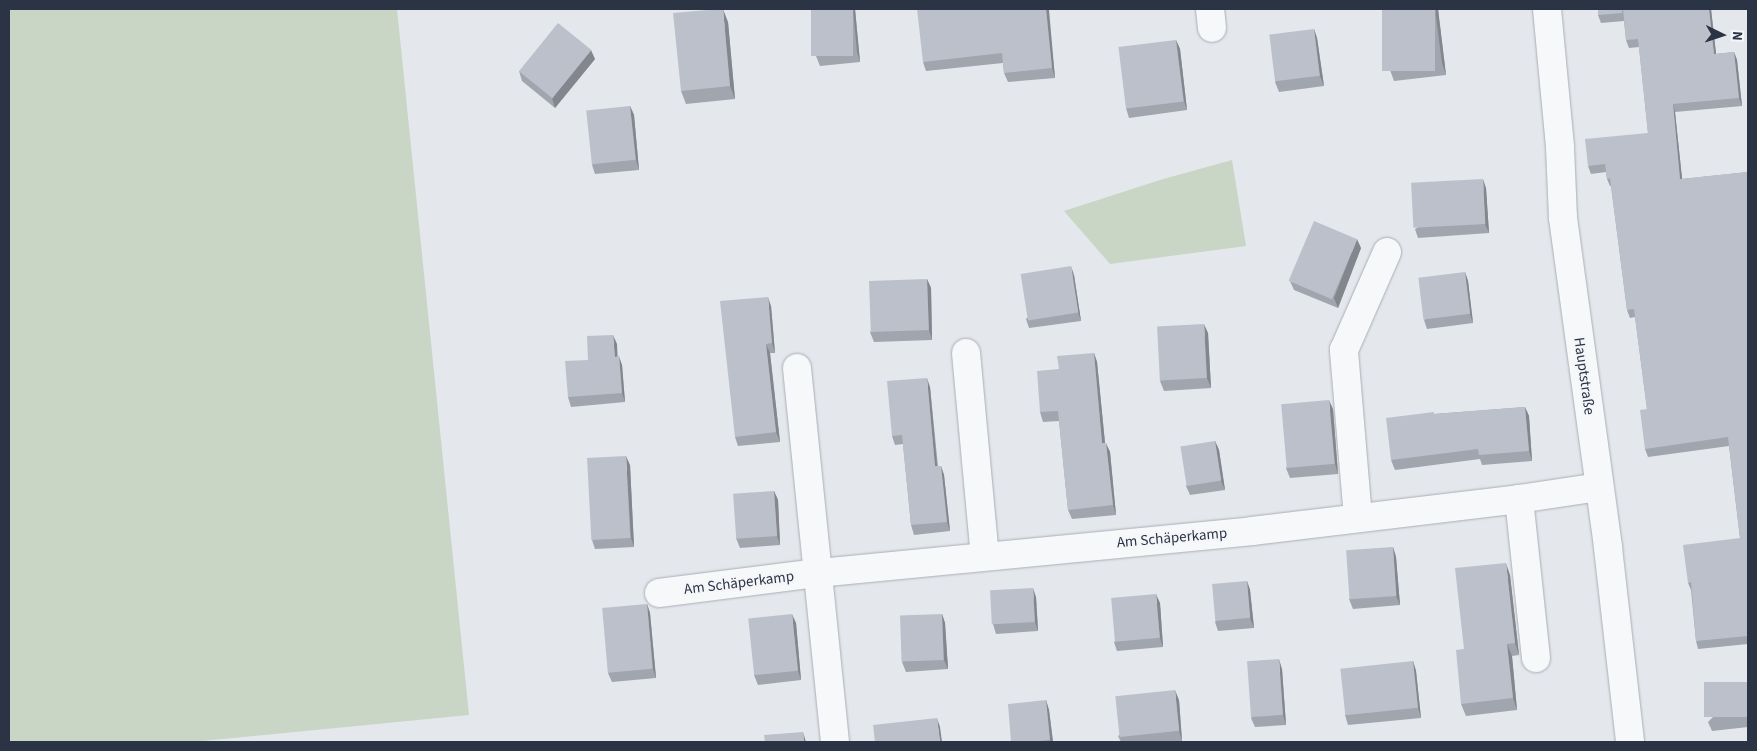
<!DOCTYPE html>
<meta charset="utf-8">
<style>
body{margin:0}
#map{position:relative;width:1757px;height:751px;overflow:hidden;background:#e4e7ec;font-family:"Source Sans 3",sans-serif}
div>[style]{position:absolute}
.green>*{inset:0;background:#c9d6c5}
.roads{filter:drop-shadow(0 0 1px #a9aeb7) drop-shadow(0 0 1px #a9aeb7)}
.minor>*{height:28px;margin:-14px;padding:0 14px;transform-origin:14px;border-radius:14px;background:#f7f8fa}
.wall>*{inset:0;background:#a1a5ae}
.shaded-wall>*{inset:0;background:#83868d}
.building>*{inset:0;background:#bbc0ca;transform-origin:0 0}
span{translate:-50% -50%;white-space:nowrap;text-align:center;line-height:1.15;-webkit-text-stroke:4.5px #f4f6f9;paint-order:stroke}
.street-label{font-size:15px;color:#2b3445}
.frame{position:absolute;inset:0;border:10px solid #2b3445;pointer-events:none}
.north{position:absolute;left:1697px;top:10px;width:50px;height:50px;-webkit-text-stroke:4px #f4f6f9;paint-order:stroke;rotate:94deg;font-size:14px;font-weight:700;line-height:20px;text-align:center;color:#2b3445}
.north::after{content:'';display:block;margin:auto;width:18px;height:22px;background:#2b3445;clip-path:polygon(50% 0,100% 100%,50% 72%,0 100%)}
</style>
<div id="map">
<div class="green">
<div style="clip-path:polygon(9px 9px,397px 9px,469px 715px,192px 742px,9px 742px)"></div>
<div style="clip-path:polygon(1232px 160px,1246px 246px,1110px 264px,1064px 211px,1160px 180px)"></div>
</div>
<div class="roads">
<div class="minor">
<div style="left:1210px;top:9px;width:19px;rotate:84deg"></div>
<div style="left:1547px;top:9px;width:139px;rotate:84.6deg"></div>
<div style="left:1560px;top:147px;width:71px;rotate:87.6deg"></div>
<div style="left:1563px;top:218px;width:333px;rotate:82.2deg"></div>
<div style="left:1608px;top:548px;width:195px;rotate:83.5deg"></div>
<div style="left:966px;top:353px;width:204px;rotate:84.7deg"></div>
<div style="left:797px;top:368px;width:376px;rotate:84.2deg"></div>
<div style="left:1519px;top:499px;width:160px;rotate:83.9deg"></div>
<div style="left:1358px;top:518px;width:169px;rotate:-94.8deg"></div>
<div style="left:1344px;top:350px;width:107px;rotate:-66.3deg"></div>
<div style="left:659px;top:593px;width:160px;rotate:-7.2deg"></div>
<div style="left:818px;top:573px;width:436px;rotate:-5.5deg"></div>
<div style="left:1252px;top:531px;width:269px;rotate:-6.8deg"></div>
<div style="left:1519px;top:499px;width:81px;rotate:-8.5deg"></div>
</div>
</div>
<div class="wall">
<div style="clip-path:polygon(855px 9px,860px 62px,820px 66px,816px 56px)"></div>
<div style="clip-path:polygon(1048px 9px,1055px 78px,1008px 82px,1004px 73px,1003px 63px,926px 71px,923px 62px,959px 10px)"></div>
<div style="clip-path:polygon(1438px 9px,1446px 75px,1394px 81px,1390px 70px)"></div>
<div style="clip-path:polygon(1598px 9px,1711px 9px,1716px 54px,1734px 52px,1737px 60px,1742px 106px,1675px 112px,1682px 179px,1748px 172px,1748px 644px,1698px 649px,1696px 641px,1691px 590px,1688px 583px,1740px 538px,1729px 446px,1648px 457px,1645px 449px,1647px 409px,1635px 317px,1630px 318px,1627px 310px,1611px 186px,1610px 186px,1607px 179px,1606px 172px,1591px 174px,1588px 166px,1648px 133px,1639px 47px,1629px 48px,1626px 40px,1624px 21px,1601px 23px,1598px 15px)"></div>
<div style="clip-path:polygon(728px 22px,735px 99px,686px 104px,681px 91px)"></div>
<div style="clip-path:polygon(1314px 29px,1317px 38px,1324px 86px,1279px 92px,1275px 82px)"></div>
<div style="clip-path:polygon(1176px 40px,1180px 49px,1187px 110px,1129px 118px,1126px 108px)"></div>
<div style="clip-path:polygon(595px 59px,555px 108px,522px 81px,519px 71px)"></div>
<div style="clip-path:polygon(630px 106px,634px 115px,639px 170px,595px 174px,592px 165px)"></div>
<div style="clip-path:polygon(1486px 188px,1489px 233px,1418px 238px,1415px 229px)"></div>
<div style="clip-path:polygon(1361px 248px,1338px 308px,1294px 290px,1290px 281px)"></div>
<div style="clip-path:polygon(1465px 272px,1468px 281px,1473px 323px,1427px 329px,1424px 320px)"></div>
<div style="clip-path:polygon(1074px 275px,1081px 321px,1029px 328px,1026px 319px)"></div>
<div style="clip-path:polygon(927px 279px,931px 288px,932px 340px,874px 342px,870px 332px)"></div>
<div style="clip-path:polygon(771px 306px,775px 353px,770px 353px,780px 442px,738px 446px,735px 437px)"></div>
<div style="clip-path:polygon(1208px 333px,1211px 388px,1164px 391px,1160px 381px)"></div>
<div style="clip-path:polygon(617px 344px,617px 356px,622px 365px,625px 402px,571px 407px,568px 397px,588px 360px)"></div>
<div style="clip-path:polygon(1094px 353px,1097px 362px,1105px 443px,1110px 452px,1116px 515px,1072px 519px,1068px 510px,1059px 421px,1043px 422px,1040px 412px,1059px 369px)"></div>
<div style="clip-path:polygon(930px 387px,938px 466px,941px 466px,944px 475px,950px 531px,914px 535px,911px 525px,903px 444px,895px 445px,892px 436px)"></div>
<div style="clip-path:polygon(1525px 407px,1529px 416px,1532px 461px,1482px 465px,1480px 459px,1395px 470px,1391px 460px,1434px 414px)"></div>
<div style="clip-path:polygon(1333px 409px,1338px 474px,1290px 478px,1286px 468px)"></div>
<div style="clip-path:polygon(1215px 441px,1219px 450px,1225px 490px,1190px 495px,1186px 486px)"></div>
<div style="clip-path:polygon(630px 465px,634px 547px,595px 549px,592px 540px)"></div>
<div style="clip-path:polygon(774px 491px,778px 500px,780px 545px,740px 548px,736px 538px)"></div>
<div style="clip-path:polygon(1393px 547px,1396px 557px,1400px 605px,1353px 609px,1349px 599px)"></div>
<div style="clip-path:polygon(1510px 575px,1519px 655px,1512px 656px,1517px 710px,1466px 716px,1461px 704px,1464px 649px)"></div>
<div style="clip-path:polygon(1247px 581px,1250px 590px,1254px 628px,1218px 631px,1215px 622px)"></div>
<div style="clip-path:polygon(1036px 597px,1038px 631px,996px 634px,993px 624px)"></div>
<div style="clip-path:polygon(1160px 603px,1163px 647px,1117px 651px,1114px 642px)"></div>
<div style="clip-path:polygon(647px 604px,650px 613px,656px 678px,612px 682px,608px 673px)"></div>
<div style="clip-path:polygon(942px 614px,945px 623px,948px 669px,906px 672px,902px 662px)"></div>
<div style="clip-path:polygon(796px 623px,801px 680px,758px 685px,754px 675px)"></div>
<div style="clip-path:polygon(1413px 661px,1416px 671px,1421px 718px,1348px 725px,1345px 715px)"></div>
<div style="clip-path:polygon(1282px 669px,1286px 725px,1255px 727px,1251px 718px)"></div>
<div style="clip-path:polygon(1748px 682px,1748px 727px,1712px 731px,1708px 722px)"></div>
<div style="clip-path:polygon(1046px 700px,1049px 710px,1053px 742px,1011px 742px)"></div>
<div style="clip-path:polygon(1179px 700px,1182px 741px,1161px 742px,1121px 742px,1118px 736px)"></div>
</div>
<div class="shaded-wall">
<div style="clip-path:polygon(723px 9px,728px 22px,735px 99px,730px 86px)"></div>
<div style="clip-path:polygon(853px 9px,855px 9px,860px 62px,857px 52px)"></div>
<div style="clip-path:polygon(1046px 9px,1048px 9px,1049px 10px,1055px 78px,1052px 68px)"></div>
<div style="clip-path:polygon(1435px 9px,1438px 9px,1446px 75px,1442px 63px)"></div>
<div style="clip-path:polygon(1709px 9px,1711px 9px,1717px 62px,1714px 54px)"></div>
<div style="clip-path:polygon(1314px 29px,1317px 38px,1324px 86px,1320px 76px)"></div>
<div style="clip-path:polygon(1176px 40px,1180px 49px,1187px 110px,1184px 101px)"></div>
<div style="clip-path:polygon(591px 50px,595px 59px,555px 108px,552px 98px)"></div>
<div style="clip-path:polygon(1734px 52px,1737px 60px,1742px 106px,1739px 98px)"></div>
<div style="clip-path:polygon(1673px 104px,1675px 112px,1683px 187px,1680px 179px)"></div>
<div style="clip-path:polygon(630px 106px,634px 115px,639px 170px,636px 160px)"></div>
<div style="clip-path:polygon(1483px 179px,1486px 188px,1489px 233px,1485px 224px)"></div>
<div style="clip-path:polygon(1357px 239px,1361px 248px,1338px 308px,1334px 298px)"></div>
<div style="clip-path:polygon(1071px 266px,1074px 275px,1081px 321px,1078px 312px)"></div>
<div style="clip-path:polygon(1465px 272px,1468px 281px,1473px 323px,1470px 314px)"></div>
<div style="clip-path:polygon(927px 279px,931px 288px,932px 340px,929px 330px)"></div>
<div style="clip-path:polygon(768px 297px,771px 306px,775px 353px,772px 343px)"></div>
<div style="clip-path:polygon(1204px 324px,1208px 333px,1211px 388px,1207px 378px)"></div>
<div style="clip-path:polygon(613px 335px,617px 344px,618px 366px,615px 357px)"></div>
<div style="clip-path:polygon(766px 344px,770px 353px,780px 442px,776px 432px)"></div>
<div style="clip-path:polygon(1094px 353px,1097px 362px,1106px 453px,1102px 443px)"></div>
<div style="clip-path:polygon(619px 356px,622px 365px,625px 402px,622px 393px)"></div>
<div style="clip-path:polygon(927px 378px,930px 387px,938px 476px,935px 466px)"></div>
<div style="clip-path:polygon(1329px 400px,1333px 409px,1338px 474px,1335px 464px)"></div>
<div style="clip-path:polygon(1525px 407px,1529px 416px,1532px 461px,1529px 451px)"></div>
<div style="clip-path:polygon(1215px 441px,1219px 450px,1225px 490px,1221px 481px)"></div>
<div style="clip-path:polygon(1106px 443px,1110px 452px,1116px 515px,1113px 505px)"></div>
<div style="clip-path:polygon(626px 456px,630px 465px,634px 547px,631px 538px)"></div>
<div style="clip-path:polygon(941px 466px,944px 475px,950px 531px,947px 522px)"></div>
<div style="clip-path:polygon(774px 491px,778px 500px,780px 545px,777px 536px)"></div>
<div style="clip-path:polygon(1393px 547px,1396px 557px,1400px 605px,1396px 596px)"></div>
<div style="clip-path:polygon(1506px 563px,1510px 575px,1519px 655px,1515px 643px)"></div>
<div style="clip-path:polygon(1247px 581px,1250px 590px,1254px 628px,1250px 618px)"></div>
<div style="clip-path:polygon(1033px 588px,1036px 597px,1038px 631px,1035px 622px)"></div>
<div style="clip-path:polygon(1156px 594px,1160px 603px,1163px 647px,1160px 638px)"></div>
<div style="clip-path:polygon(647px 604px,650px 613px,656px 678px,653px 669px)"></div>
<div style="clip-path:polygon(792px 614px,796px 623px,801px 680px,798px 671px)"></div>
<div style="clip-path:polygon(942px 614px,945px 623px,948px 669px,944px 660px)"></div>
<div style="clip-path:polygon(1507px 644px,1512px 656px,1517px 710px,1513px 698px)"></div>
<div style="clip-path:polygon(1279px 659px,1282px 669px,1286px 725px,1283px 715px)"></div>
<div style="clip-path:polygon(1413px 661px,1416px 671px,1421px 718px,1418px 708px)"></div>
<div style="clip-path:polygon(1175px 690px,1179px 700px,1182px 741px,1179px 731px)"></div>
<div style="clip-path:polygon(1046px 700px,1049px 710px,1053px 742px,1051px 742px,1050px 740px)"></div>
<div style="clip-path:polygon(937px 718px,940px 727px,942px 742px,940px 742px)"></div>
<div style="clip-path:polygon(803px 732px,806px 742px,804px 742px)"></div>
</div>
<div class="building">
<div style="clip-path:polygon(719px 9px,723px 9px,730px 86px,681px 91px,673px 13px)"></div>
<div style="left:811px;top:9px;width:42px;height:47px"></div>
<div style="clip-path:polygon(917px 9px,957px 9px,957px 10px,970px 9px,1046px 9px,1052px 68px,1004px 73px,1002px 53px,923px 62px)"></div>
<div style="left:1382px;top:9px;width:53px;height:62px"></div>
<div style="clip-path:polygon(1598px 9px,1622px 9px,1622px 13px,1598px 15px)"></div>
<div style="clip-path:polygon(1623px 9px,1709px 9px,1714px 54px,1734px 52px,1739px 98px,1673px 104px,1680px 179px,1748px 172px,1748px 636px,1696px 641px,1691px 582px,1688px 583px,1683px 545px,1740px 538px,1728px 437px,1645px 449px,1640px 410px,1647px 409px,1634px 309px,1627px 310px,1610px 178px,1607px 179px,1605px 164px,1588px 166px,1585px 139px,1648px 133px,1638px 39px,1626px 40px)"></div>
<div style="left:558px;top:23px;width:43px;height:62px;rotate:39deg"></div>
<div style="left:1314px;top:29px;width:47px;height:45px;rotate:83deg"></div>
<div style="left:1176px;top:40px;width:62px;height:58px;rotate:83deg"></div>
<div style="left:630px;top:106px;width:54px;height:44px;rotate:84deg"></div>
<div style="left:1483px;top:179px;width:45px;height:72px;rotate:87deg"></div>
<div style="left:1314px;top:221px;width:47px;height:65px;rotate:23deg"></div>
<div style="left:1071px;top:266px;width:47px;height:51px;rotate:81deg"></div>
<div style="left:1465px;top:272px;width:42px;height:47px;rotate:83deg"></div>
<div style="left:927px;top:279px;width:51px;height:58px;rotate:88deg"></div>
<div style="clip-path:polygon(768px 297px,772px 343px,766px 344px,776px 432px,735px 437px,720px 301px)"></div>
<div style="left:1204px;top:324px;width:54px;height:47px;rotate:87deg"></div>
<div style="clip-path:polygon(613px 335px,615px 357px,619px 356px,622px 393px,568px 397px,565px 361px,588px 360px,587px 336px)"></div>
<div style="clip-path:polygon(1094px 353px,1102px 443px,1106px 443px,1113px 505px,1068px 510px,1058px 411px,1040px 412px,1037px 371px,1059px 369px,1057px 356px)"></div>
<div style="clip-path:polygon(927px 378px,935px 466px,941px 466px,947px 522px,911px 525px,902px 435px,892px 436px,887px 381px)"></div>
<div style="left:1329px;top:400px;width:64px;height:48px;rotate:85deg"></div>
<div style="clip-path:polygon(1525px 407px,1529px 451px,1479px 455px,1478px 449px,1391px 460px,1386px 418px,1434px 412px,1434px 414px)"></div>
<div style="left:1215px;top:441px;width:40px;height:35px;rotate:81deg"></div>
<div style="left:626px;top:456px;width:82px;height:39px;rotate:87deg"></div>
<div style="left:774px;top:491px;width:45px;height:41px;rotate:86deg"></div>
<div style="left:1393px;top:547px;width:49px;height:47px;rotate:86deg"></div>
<div style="clip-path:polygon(1506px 563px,1515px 643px,1507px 644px,1513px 698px,1461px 704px,1456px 650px,1464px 649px,1455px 568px)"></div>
<div style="left:1247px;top:581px;width:37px;height:35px;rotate:85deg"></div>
<div style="left:1033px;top:588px;width:34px;height:43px;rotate:87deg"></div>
<div style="left:1156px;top:594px;width:44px;height:45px;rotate:85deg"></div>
<div style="left:647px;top:604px;width:65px;height:45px;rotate:85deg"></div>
<div style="left:792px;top:614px;width:57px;height:44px;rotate:84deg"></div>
<div style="left:942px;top:614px;width:46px;height:42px;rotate:88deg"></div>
<div style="left:1279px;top:659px;width:56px;height:32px;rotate:86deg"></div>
<div style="left:1413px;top:661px;width:47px;height:73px;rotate:84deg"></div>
<div style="left:1748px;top:682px;width:35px;height:44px;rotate:90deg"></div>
<div style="left:1175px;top:690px;width:41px;height:60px;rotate:84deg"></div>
<div style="clip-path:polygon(1046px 700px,1050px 740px,1029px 742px,1011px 742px,1008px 704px)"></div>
<div style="clip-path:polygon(937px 718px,940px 742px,875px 742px,873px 725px)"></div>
<div style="clip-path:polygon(803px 732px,804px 742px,765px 742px,764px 735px)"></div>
</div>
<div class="street-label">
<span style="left:1584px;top:376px;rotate:82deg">Hauptstraße</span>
<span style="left:1172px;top:538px;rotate:-5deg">Am Schäperkamp</span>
<span style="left:739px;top:583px;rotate:-7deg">Am Schäperkamp</span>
</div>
<div class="frame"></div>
<div class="north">N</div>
</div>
